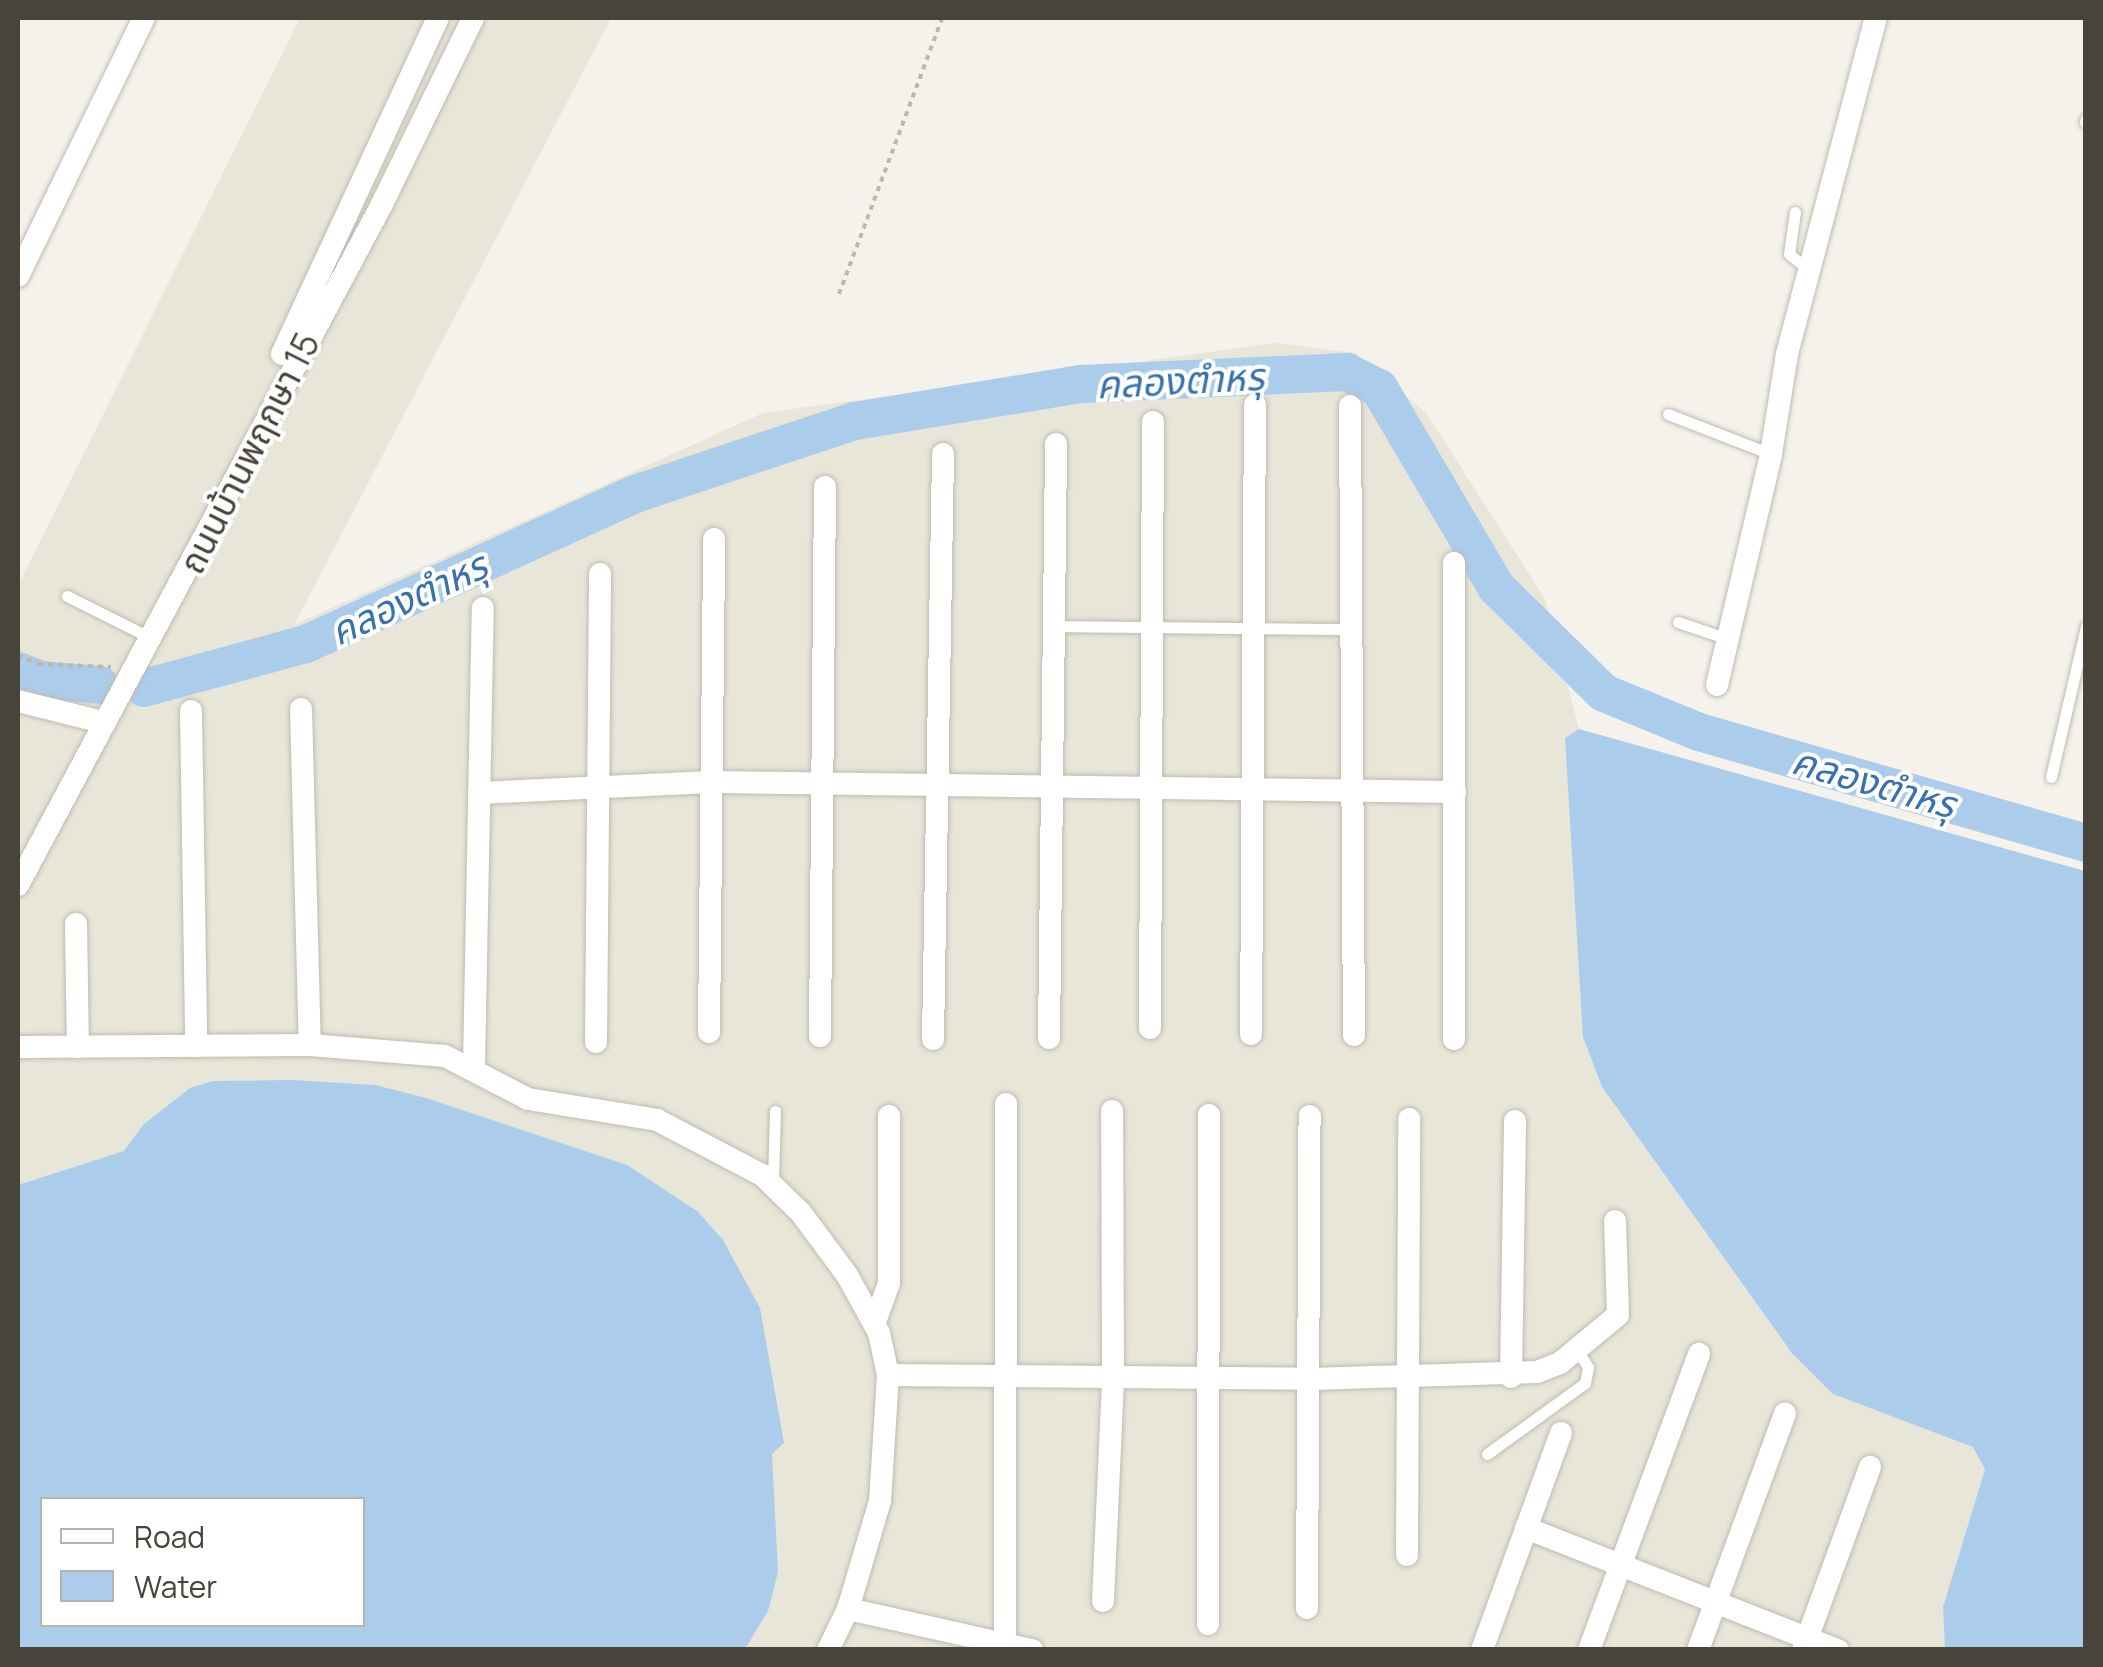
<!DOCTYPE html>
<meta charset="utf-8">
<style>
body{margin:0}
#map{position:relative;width:2103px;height:1667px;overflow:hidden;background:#f4f2eb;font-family:Manrope,"Noto Sans Thai",sans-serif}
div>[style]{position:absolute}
.residential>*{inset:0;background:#e8e5d9}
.water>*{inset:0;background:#acccec}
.river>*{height:38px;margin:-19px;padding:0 19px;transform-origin:19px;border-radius:19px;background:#acccec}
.path>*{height:4px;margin-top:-2px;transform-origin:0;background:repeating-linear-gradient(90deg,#c0b8a0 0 5px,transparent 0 10px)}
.roads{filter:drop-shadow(0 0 2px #bfbbae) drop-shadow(0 0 2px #bfbbae)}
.lane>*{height:11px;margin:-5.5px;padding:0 5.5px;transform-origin:5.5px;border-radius:5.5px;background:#fff}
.street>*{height:22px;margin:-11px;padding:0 11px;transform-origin:11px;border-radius:11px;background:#fff}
span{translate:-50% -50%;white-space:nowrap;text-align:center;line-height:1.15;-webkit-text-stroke:8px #fff;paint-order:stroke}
.street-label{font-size:35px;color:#484439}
.water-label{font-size:38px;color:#3872ae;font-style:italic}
.frame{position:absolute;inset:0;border:20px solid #484439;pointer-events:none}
.legend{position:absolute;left:40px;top:1497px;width:325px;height:130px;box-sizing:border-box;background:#fff;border:2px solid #b6b4b0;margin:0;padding:12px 18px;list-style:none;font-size:30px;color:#484439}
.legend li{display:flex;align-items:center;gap:20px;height:50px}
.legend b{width:50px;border:2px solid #b6b4b0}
</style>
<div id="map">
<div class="residential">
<div style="clip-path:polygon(evenodd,300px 18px,611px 18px,294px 625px,763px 413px,1276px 343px,1355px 353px,1427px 414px,1545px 599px,1579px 729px,1583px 1037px,1602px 1087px,1790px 1351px,1973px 1447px,1985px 1468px,1943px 1607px,1945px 1649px,18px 1649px,18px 586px,300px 18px,42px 1500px,362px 1500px,362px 1624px,42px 1624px,42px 1500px)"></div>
</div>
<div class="water">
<div style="clip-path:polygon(1579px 729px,2085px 871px,2085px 1649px,1945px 1649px,1943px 1607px,1985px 1469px,1973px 1447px,1833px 1394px,1791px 1352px,1602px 1087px,1583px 1037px,1565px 738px)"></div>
<div style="clip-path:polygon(evenodd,293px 1080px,375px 1085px,426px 1098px,627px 1165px,697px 1211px,723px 1240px,760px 1308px,784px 1443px,772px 1454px,778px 1572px,768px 1611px,745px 1649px,18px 1649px,18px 1185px,124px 1151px,144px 1124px,190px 1088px,213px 1081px,293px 1080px,42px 1500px,362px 1500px,362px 1624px,42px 1624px,42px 1500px)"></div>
</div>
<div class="river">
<div style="left:18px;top:671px;width:25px;rotate:21deg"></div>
<div style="left:41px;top:680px;width:59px;rotate:4.8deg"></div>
<div style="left:144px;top:688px;width:168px;rotate:-15.2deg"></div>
<div style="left:306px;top:644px;width:362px;rotate:-24.5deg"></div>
<div style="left:635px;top:494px;width:232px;rotate:-18.4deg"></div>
<div style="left:855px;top:421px;width:230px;rotate:-9.3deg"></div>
<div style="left:1082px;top:384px;width:265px;rotate:-2.6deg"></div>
<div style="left:1347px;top:372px;width:36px;rotate:27deg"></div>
<div style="left:1379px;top:388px;width:231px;rotate:59.5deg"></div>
<div style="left:1496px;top:587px;width:151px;rotate:44.5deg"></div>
<div style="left:1604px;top:693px;width:103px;rotate:22.3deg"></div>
<div style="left:1699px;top:732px;width:403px;rotate:16deg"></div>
</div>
<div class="path">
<div style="left:839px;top:294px;width:295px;rotate:-69.5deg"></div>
<div style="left:18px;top:655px;width:22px;rotate:24deg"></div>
<div style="left:38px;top:664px;width:73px;rotate:2.4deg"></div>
</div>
<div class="roads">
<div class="lane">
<div style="left:2085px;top:122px;width:3px;rotate:-72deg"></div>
<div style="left:1795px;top:212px;width:42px;rotate:98.1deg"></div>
<div style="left:1789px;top:254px;width:24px;rotate:38deg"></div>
<div style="left:1668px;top:414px;width:110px;rotate:21.2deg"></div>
<div style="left:67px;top:596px;width:83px;rotate:26.6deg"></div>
<div style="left:1678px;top:622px;width:53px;rotate:18.8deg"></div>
<div style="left:1053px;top:626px;width:299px;rotate:0.6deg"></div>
<div style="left:2051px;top:777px;width:155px;rotate:-76.9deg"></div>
<div style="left:773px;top:1182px;width:71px;rotate:-88.4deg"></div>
<div style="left:1487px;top:1454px;width:121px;rotate:-35.9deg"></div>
<div style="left:1585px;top:1383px;width:16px;rotate:-79deg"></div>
<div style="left:1588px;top:1367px;width:20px;rotate:-123deg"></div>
</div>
<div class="street">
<div style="left:18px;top:276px;width:287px;rotate:-64deg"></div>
<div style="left:282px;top:354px;width:370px;rotate:-65.1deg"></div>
<div style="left:1350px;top:406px;width:629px;rotate:89.64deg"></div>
<div style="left:1717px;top:685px;width:237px;rotate:-76.8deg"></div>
<div style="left:1771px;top:454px;width:101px;rotate:-80.9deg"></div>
<div style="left:1787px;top:354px;width:348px;rotate:-75.2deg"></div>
<div style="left:18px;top:701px;width:78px;rotate:14deg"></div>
<div style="left:301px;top:709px;width:336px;rotate:88.5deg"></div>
<div style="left:191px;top:711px;width:335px;rotate:89.1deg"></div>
<div style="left:479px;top:793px;width:232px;rotate:-2.7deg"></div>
<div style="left:711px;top:782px;width:744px;rotate:0.77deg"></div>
<div style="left:18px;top:885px;width:770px;rotate:-61.87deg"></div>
<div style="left:381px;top:206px;width:209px;rotate:-63.9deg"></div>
<div style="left:76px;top:924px;width:123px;rotate:89.1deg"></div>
<div style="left:1150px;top:1028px;width:606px;rotate:-89.72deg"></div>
<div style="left:709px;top:1032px;width:493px;rotate:-89.4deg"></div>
<div style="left:1251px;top:1034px;width:629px;rotate:-89.64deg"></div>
<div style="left:820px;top:1036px;width:549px;rotate:-89.48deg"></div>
<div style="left:1049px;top:1038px;width:594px;rotate:-89.32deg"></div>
<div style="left:933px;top:1039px;width:585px;rotate:-89.02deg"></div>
<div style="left:1454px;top:1039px;width:476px;rotate:-90deg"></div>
<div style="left:596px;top:1042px;width:468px;rotate:-89.5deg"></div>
<div style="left:18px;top:1047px;width:292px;rotate:-0.4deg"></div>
<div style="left:310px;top:1045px;width:135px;rotate:4.7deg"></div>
<div style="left:445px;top:1056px;width:93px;rotate:27.4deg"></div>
<div style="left:528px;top:1099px;width:131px;rotate:9.2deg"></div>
<div style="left:657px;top:1120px;width:119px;rotate:27.6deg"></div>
<div style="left:762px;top:1175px;width:54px;rotate:44.3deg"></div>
<div style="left:801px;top:1213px;width:77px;rotate:53.4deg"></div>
<div style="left:847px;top:1275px;width:66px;rotate:61.1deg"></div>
<div style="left:879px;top:1333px;width:43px;rotate:77.9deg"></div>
<div style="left:888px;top:1375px;width:126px;rotate:93.6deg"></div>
<div style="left:880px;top:1501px;width:113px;rotate:106.5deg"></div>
<div style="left:848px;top:1609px;width:46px;rotate:116deg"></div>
<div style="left:474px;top:1066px;width:458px;rotate:-88.9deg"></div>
<div style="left:875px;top:1322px;width:41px;rotate:-70.3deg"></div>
<div style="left:889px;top:1283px;width:167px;rotate:-90deg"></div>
<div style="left:888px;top:1375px;width:424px;rotate:0.5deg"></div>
<div style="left:1312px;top:1379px;width:225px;rotate:-1.8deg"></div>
<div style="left:1537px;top:1372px;width:25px;rotate:-21deg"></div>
<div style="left:1560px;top:1363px;width:75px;rotate:-39.6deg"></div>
<div style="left:1618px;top:1315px;width:94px;rotate:-91.8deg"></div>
<div style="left:1511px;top:1377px;width:256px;rotate:-89.1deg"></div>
<div style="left:1526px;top:1528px;width:335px;rotate:21.4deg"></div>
<div style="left:1407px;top:1555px;width:436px;rotate:-89.7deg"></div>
<div style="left:1103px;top:1601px;width:223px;rotate:-87.4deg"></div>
<div style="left:1113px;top:1378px;width:267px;rotate:-90.2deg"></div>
<div style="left:1307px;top:1608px;width:492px;rotate:-89.7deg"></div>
<div style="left:848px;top:1609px;width:189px;rotate:12.6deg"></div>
<div style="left:1208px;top:1624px;width:509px;rotate:-89.89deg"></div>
<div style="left:1005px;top:1642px;width:538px;rotate:-89.89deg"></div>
<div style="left:1482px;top:1650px;width:231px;rotate:-70deg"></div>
<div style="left:1589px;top:1650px;width:316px;rotate:-69.6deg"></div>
<div style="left:1698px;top:1650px;width:252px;rotate:-69.8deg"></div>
<div style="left:1803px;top:1650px;width:195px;rotate:-69.9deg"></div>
</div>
</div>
<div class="street-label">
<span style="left:249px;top:453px;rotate:-63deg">ถนนบ้านพฤกษา 15</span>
</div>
<div class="water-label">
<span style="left:1180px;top:380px;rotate:-3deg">คลองตำหรุ</span>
<span style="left:408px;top:598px;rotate:-25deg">คลองตำหรุ</span>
<span style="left:1874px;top:782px;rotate:16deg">คลองตำหรุ</span>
</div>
<div class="frame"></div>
<ul class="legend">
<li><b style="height:12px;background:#fff"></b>Road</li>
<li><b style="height:28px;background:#acccec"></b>Water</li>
</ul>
</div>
